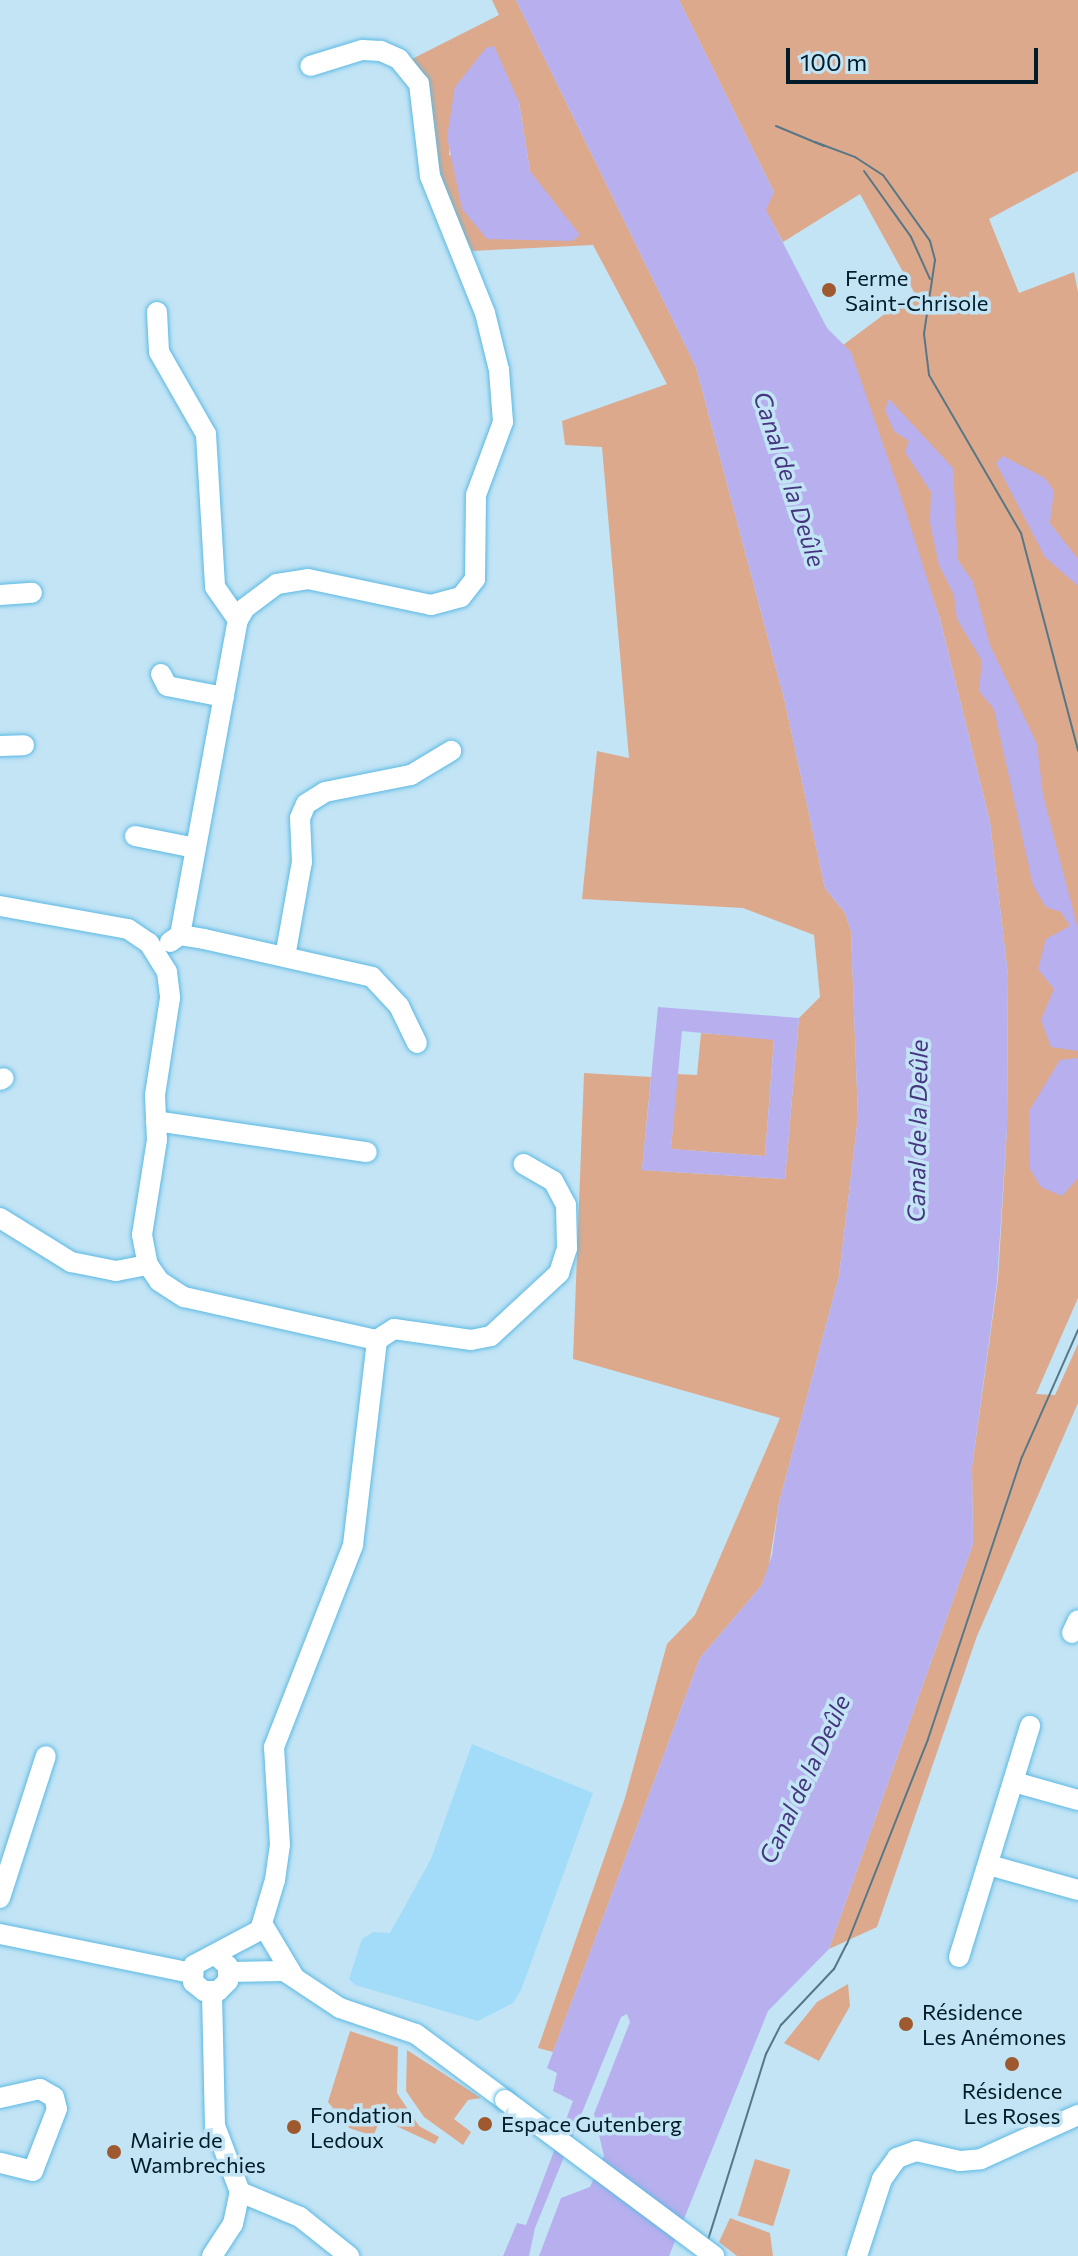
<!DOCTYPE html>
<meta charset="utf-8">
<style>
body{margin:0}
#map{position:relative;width:1078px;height:2256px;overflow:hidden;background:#c2e4f5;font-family:Commissioner,sans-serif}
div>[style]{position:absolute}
.built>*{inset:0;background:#a3dcf8}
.green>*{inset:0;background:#dda98d;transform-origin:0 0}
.water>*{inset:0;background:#b7afee}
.roads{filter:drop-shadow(0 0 2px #5cb9e3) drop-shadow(0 0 2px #5cb9e3)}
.minor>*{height:20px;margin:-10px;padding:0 10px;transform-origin:10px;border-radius:10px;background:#fff}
.tram>*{height:2px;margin:-1px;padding:0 1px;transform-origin:1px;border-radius:1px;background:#587786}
.bridges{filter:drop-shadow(0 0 2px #5cb9e3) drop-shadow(0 0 2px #5cb9e3)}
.minor-bridge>*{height:20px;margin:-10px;padding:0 10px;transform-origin:10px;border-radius:10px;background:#fff}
.dots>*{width:22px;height:22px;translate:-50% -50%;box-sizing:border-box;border:4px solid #c2e4f5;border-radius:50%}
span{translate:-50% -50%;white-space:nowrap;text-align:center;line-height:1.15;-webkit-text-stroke:7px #c2e4f5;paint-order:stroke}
.poi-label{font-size:22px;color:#001c28}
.left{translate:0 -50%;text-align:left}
.water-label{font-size:24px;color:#46357f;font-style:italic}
.scale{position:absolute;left:786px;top:48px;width:252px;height:36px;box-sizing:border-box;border:4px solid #001c28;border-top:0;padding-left:10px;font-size:24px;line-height:28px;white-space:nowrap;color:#001c28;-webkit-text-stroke:6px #c2e4f5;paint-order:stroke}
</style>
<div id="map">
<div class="built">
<div style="clip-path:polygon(472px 1744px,593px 1793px,521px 1990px,513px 2003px,478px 2021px,355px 1985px,349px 1979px,362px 1939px,373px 1932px,390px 1933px,431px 1859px)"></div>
</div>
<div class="green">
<div style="clip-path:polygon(evenodd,492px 0,516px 0,696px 367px,785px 702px,825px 888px,845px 913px,851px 931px,858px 1117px,839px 1276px,779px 1503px,769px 1565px,762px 1585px,700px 1658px,553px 2052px,538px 2048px,625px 1798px,667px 1644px,695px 1615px,780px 1418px,573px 1359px,584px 1073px,651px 1077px,642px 1170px,785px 1179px,799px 1018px,820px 997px,814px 935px,743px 908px,582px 899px,597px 751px,629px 758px,602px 447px,565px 445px,562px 421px,667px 384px,593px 245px,472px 251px,449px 204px,410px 60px,499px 15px,492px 0,455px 87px,519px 102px,530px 171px,449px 155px,455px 87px)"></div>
<div style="clip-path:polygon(679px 0,1078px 0,1078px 171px,989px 219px,1019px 293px,1074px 272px,1078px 292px,1078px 1298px,1036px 1394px,1055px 1395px,1078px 1344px,1078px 1403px,977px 1636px,877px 1927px,829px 1949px,973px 1544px,972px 1467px,998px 1279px,1007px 1128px,1008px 975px,990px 822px,940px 619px,851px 353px,843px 345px,914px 292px,860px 194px,783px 242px,765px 209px,774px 192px)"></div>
<div style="clip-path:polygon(701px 1033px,774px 1039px,765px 1156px,671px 1149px,677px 1074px,697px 1075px)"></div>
<div style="clip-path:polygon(848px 1984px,850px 2006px,819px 2061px,784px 2043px,817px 2002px)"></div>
<div style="clip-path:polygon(350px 2031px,398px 2047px,397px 2093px,419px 2126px,439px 2137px,435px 2144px,381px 2119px,373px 2136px,349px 2128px,328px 2102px)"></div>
<div style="clip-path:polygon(407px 2050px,481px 2098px,468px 2100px,454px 2119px,471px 2132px,463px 2145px,424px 2117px,406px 2091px)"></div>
<div style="left:755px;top:2159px;width:37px;height:59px;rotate:17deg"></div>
<div style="clip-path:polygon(730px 2218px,770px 2233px,773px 2256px,737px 2256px,719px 2242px)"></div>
</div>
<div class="water">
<div style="clip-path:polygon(516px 0,679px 0,774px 192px,766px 210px,827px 328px,851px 352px,897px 484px,940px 619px,990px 822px,1008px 975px,1007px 1128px,997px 1282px,972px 1467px,973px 1544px,829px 1949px,768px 2011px,669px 2256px,539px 2256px,561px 2198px,590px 2187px,604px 2156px,594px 2114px,630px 2022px,627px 2014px,621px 2017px,535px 2228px,529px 2256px,503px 2256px,517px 2223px,526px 2225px,573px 2101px,553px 2091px,557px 2073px,547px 2068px,700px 1658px,762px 1585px,772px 1555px,779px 1503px,839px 1276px,858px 1117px,851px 931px,845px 913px,825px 888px,785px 702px,696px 367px)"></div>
<div style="clip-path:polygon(494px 46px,519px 102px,530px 171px,580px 235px,572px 241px,487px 239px,462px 209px,447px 137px,455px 87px,486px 48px)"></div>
<div style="clip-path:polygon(889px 399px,953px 468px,958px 560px,973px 582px,990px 645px,1037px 744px,1043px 795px,1078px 929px,1078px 1051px,1051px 1047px,1041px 1020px,1054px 989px,1038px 969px,1046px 939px,1070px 926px,1061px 912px,1046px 907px,1033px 885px,994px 709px,979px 691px,982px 661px,957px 619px,954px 595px,939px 565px,930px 523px,931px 492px,905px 452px,909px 441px,894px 431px,885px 410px)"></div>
<div style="clip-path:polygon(1003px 456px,1045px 478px,1054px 491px,1050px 523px,1078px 559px,1078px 586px,1045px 557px,996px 463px)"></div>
<div style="clip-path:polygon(evenodd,658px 1007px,799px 1018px,785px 1179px,642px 1170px,658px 1007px,682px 1031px,774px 1040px,765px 1156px,671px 1149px,682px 1031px)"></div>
<div style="clip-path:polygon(1078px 1058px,1078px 1178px,1062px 1196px,1041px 1187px,1030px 1169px,1029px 1111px,1060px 1060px)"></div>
</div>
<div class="roads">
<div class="minor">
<div style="left:157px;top:312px;width:40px;rotate:87.1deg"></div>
<div style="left:159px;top:352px;width:95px;rotate:60.2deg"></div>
<div style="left:206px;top:434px;width:153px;rotate:86.6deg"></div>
<div style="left:215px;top:587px;width:40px;rotate:55.1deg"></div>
<div style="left:0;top:595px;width:32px;rotate:-4deg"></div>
<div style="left:161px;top:674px;width:13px;rotate:63deg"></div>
<div style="left:167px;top:686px;width:58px;rotate:10.9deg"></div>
<div style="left:0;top:746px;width:24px;rotate:-2deg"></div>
<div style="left:135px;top:836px;width:61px;rotate:11.3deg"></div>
<div style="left:0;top:906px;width:130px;rotate:10.2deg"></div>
<div style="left:128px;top:929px;width:25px;rotate:34deg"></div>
<div style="left:149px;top:943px;width:34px;rotate:58deg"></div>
<div style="left:167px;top:972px;width:26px;rotate:83deg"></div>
<div style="left:170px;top:998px;width:98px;rotate:98.8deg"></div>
<div style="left:155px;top:1095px;width:45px;rotate:87.5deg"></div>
<div style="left:157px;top:1140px;width:96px;rotate:99deg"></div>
<div style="left:142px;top:1235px;width:31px;rotate:79deg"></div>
<div style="left:148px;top:1265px;width:19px;rotate:55deg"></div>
<div style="left:159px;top:1281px;width:30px;rotate:33deg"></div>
<div style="left:184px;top:1297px;width:198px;rotate:12.6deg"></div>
<div style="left:180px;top:935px;width:320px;rotate:-79.6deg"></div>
<div style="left:238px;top:620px;width:14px;rotate:-60deg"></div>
<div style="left:245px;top:608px;width:40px;rotate:-37deg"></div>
<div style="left:277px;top:584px;width:31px;rotate:-9deg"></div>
<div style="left:308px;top:579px;width:126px;rotate:11.9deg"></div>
<div style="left:431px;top:605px;width:31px;rotate:-15deg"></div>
<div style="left:461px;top:597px;width:23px;rotate:-52deg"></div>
<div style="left:475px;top:579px;width:84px;rotate:-89.3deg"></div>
<div style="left:476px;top:495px;width:78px;rotate:-69.7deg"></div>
<div style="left:503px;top:422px;width:52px;rotate:-94.4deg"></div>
<div style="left:499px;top:370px;width:59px;rotate:-103.8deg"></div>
<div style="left:485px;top:313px;width:148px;rotate:-111.9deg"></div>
<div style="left:430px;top:176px;width:93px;rotate:-96.8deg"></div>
<div style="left:419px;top:84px;width:32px;rotate:-129deg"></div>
<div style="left:399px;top:59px;width:20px;rotate:-156deg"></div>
<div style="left:381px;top:51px;width:19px;rotate:-177deg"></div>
<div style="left:362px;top:50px;width:54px;rotate:162.9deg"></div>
<div style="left:170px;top:942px;width:12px;rotate:-35deg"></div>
<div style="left:180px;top:935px;width:24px;rotate:9deg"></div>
<div style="left:204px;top:939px;width:172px;rotate:12.7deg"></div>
<div style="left:372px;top:977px;width:40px;rotate:47deg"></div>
<div style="left:399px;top:1006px;width:41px;rotate:64.1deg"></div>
<div style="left:285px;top:957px;width:97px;rotate:-79.9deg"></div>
<div style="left:302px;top:862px;width:44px;rotate:-92.6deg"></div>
<div style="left:300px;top:818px;width:15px;rotate:-67deg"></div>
<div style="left:306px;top:804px;width:22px;rotate:-32deg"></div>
<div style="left:325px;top:792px;width:88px;rotate:-11.2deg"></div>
<div style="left:411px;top:775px;width:47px;rotate:-31deg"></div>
<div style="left:0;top:1080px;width:4px;rotate:-27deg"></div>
<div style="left:156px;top:1121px;width:213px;rotate:8.4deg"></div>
<div style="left:0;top:1218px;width:84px;rotate:31.8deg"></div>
<div style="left:71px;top:1262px;width:46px;rotate:11.3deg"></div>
<div style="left:116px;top:1271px;width:33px;rotate:-11deg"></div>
<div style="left:377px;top:1340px;width:20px;rotate:-33deg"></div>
<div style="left:394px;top:1329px;width:78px;rotate:8.1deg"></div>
<div style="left:471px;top:1340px;width:20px;rotate:-11deg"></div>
<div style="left:491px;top:1336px;width:93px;rotate:-42.8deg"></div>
<div style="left:559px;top:1273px;width:26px;rotate:-72deg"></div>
<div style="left:567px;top:1248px;width:43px;rotate:-91.3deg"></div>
<div style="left:566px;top:1205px;width:27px;rotate:-118deg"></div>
<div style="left:553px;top:1181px;width:34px;rotate:-150deg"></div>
<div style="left:1072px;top:1633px;width:14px;rotate:-65deg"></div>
<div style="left:1014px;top:1782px;width:66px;rotate:15.7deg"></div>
<div style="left:989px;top:1865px;width:92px;rotate:15.7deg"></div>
<div style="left:0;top:1898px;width:149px;rotate:-72.1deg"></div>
<div style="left:263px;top:1925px;width:61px;rotate:59.2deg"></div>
<div style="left:0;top:1934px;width:196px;rotate:11.5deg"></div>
<div style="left:218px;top:1957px;width:13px;rotate:42deg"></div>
<div style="left:228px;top:1966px;width:15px;rotate:90deg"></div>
<div style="left:228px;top:1981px;width:14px;rotate:135deg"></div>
<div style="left:218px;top:1991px;width:14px;rotate:180deg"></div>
<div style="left:204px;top:1991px;width:14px;rotate:-141deg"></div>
<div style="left:193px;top:1982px;width:17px;rotate:-87deg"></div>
<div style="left:194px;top:1965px;width:75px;rotate:-27.9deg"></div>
<div style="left:260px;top:1930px;width:52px;rotate:-73.3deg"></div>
<div style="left:275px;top:1880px;width:35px;rotate:-82deg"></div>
<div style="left:280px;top:1845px;width:98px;rotate:-93.5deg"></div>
<div style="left:274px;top:1747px;width:217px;rotate:-68.6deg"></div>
<div style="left:353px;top:1545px;width:206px;rotate:-83.3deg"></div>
<div style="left:959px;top:1957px;width:242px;rotate:-72.9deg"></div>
<div style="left:229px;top:1972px;width:55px;rotate:-1deg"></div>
<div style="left:284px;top:1971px;width:67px;rotate:33.5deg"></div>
<div style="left:340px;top:2008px;width:80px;rotate:18.9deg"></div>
<div style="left:416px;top:2034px;width:111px;rotate:36.6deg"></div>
<div style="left:0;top:2098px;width:41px;rotate:-12.7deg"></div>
<div style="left:40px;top:2089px;width:16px;rotate:30deg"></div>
<div style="left:54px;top:2097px;width:12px;rotate:76deg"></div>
<div style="left:57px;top:2109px;width:66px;rotate:111.2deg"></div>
<div style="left:33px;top:2171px;width:34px;rotate:-166deg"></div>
<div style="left:240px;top:2192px;width:65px;rotate:22.6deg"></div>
<div style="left:300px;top:2217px;width:63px;rotate:38.5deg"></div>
<div style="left:212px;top:2256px;width:38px;rotate:-57deg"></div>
<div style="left:233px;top:2224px;width:33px;rotate:-78deg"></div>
<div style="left:240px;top:2192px;width:71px;rotate:-110.7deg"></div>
<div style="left:215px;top:2126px;width:134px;rotate:-91.3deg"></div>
<div style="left:857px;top:2256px;width:81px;rotate:-72deg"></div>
<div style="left:882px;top:2179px;width:26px;rotate:-54deg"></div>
<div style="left:897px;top:2158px;width:20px;rotate:-20deg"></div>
<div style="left:916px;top:2151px;width:45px;rotate:12.8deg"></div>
<div style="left:960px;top:2161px;width:21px;rotate:-5deg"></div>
<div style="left:981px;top:2159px;width:107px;rotate:-24.4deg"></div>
</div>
</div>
<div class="tram">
<div style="left:776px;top:126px;width:52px;rotate:22.6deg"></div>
<div style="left:815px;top:142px;width:43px;rotate:20.6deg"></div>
<div style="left:855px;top:157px;width:33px;rotate:33deg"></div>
<div style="left:883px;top:175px;width:81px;rotate:54.5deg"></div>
<div style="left:930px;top:241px;width:20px;rotate:75deg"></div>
<div style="left:935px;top:260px;width:75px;rotate:98.5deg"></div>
<div style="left:924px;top:334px;width:41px;rotate:83deg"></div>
<div style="left:929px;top:375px;width:183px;rotate:59.8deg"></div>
<div style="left:1021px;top:533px;width:225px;rotate:75.3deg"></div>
<div style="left:864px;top:171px;width:81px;rotate:54.5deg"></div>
<div style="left:911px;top:237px;width:46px;rotate:65.7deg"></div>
<div style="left:703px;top:2256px;width:212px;rotate:-72.7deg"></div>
<div style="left:766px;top:2054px;width:33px;rotate:-63deg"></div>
<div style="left:781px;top:2025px;width:77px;rotate:-46.6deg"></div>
<div style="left:834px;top:1969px;width:28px;rotate:-63deg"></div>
<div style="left:847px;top:1944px;width:220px;rotate:-68.4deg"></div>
<div style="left:928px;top:1739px;width:297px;rotate:-71.6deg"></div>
<div style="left:1022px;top:1457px;width:139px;rotate:-66.2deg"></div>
</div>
<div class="bridges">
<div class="minor-bridge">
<div style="left:505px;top:2100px;width:261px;rotate:36.7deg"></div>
</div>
</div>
<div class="dots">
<div style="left:829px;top:290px;background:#9e592e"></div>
<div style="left:906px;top:2024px;background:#9e592e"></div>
<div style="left:1012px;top:2064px;background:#9e592e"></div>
<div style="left:485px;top:2124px;background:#9e592e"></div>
<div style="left:294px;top:2127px;background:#9e592e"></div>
<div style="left:114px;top:2152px;background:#9e592e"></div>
</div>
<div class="poi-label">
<span class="left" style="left:845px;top:290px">Ferme<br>Saint-Chrisole</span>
<span class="left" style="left:922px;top:2024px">Résidence<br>Les Anémones</span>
<span style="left:1012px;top:2103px">Résidence<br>Les Roses</span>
<span class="left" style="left:310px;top:2127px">Fondation<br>Ledoux</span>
<span class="left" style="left:501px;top:2124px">Espace Gutenberg</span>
<span class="left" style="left:130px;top:2152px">Mairie de<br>Wambrechies</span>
</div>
<div class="water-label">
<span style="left:790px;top:479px;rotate:72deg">Canal de la Deûle</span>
<span style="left:917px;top:1131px;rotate:-89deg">Canal de la Deûle</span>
<span style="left:804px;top:1779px;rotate:-65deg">Canal de la Deûle</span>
</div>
<div class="scale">100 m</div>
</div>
